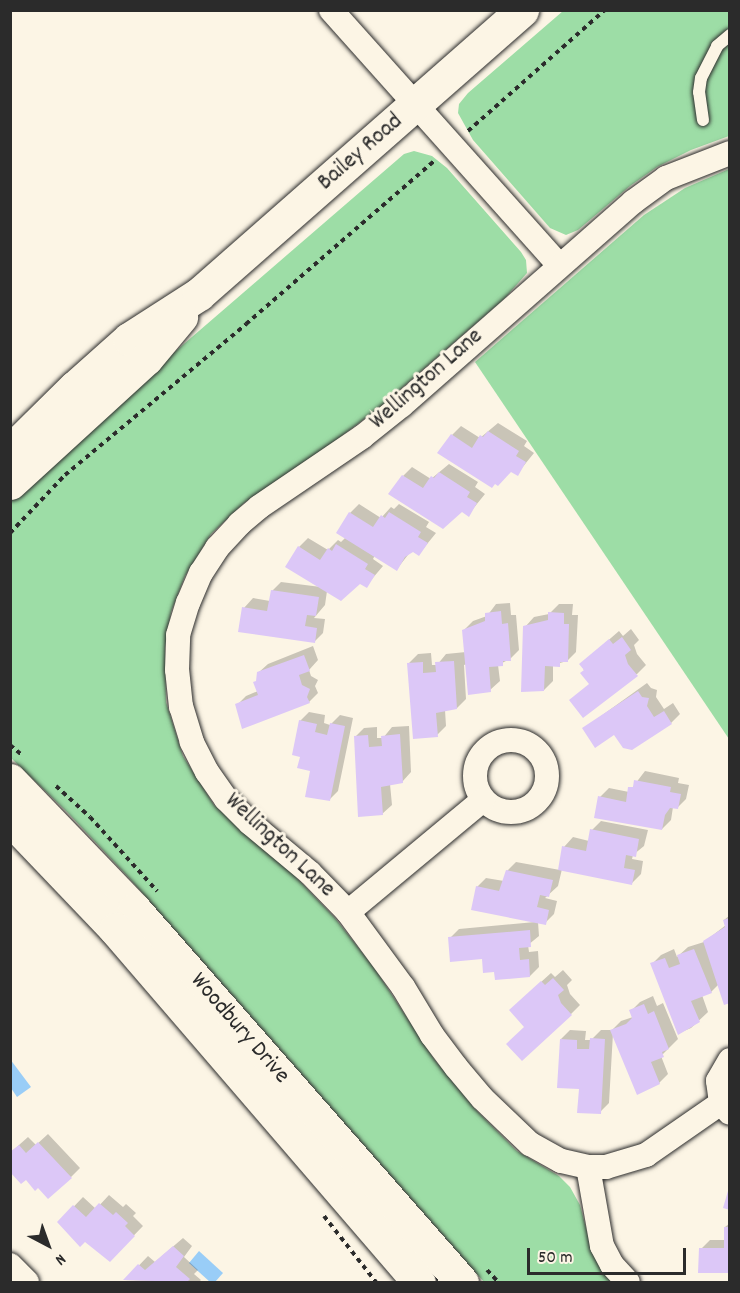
<!DOCTYPE html>
<style>
body{margin:0}
#map{position:relative;width:740px;height:1293px;overflow:hidden;background:#fcf5e5;font-family:Dekko,sans-serif}
div>[style]{position:absolute}
.green>*{inset:0;background:#9ddda6}
.water>*{inset:0;background:#99cdf7}
.shadow>*{inset:0;background:#0003}
.building>*{inset:0;background:#dcc7f7}
.path>*{height:4px;margin-top:-2px;transform-origin:0;background:repeating-linear-gradient(90deg,#2b2b2b 0 4.5px,transparent 0 9px)}
.roads{filter:drop-shadow(0 0 2px #2b2b2b) drop-shadow(0 0 2px #2b2b2b)}
.lane>*{height:12px;margin:-6px;padding:0 6px;transform-origin:6px;border-radius:6px;background:#fcf5e5}
.street>*{height:24px;margin:-12px;padding:0 12px;transform-origin:12px;border-radius:12px;background:#fcf5e5}
.street>.ring{margin:-12px;padding:0;box-sizing:content-box;background:none;border:24px solid #fcf5e5;border-radius:50%}
.secondary>*{height:33px;margin:-16.5px;padding:0 16.5px;transform-origin:16.5px;border-radius:16.5px;background:#fcf5e5}
span{translate:-50% -50%;white-space:nowrap;text-align:center;line-height:1.15;-webkit-text-stroke:6px #fcf5e5;paint-order:stroke}
.street-label{font-size:24px;color:#2b2b2b}
.frame{position:absolute;inset:0;border:12px solid #2b2b2b;pointer-events:none}
.north{position:absolute;left:18px;top:1215px;width:60px;height:60px;-webkit-text-stroke:4px #fcf5e5;paint-order:stroke;rotate:139deg;font-size:16px;font-weight:700;line-height:24px;text-align:center;color:#2b2b2b}
.north::after{content:'';display:block;margin:auto;width:21px;height:27px;background:#2b2b2b;clip-path:polygon(50% 0,100% 100%,50% 72%,0 100%)}
.scale{position:absolute;left:527px;top:1248px;width:159px;height:27px;box-sizing:border-box;border:3px solid #2b2b2b;border-top:0;padding-left:8px;font-size:18px;line-height:21px;white-space:nowrap;color:#2b2b2b;-webkit-text-stroke:4px #fcf5e5;paint-order:stroke}
</style>
<div id="map">
<div class="green">
<div style="clip-path:polygon(563px 11px,729px 11px,729px 136px,691px 150px,657px 167px,630px 186px,578px 230px,566px 235px,550px 228px,473px 140px,458px 113px,459px 104px,468px 93px)"></div>
<div style="clip-path:polygon(414px 151px,432px 156px,447px 168px,521px 252px,526px 260px,527px 273px,504px 299px,380px 407px,339px 438px,244px 503px,211px 534px,185px 576px,171px 612px,165px 647px,166px 702px,183px 756px,214px 805px,292px 873px,335px 918px,375px 969px,434px 1059px,475px 1109px,517px 1151px,559px 1176px,570px 1187px,580px 1205px,592px 1251px,612px 1282px,484px 1282px,130px 879px,67px 812px,11px 758px,10px 494px,404px 154px)"></div>
<div style="clip-path:polygon(729px 169px,730px 169px,729px 739px,475px 362px,644px 215px,685px 188px)"></div>
</div>
<div class="water">
<div style="clip-path:polygon(10px 1059px,31px 1087px,17px 1097px,11px 1088px)"></div>
<div style="clip-path:polygon(199px 1251px,223px 1273px,215px 1282px,210px 1282px,189px 1263px)"></div>
</div>
<div class="shadow">
<div style="clip-path:polygon(498px 423px,527px 441px,524px 446px,534px 453px,517px 474px,511px 470px,498px 484px,452px 435px,461px 426px,480px 438px)"></div>
<div style="clip-path:polygon(449px 464px,478px 482px,475px 487px,485px 494px,468px 515px,462px 510px,443px 527px,403px 476px,412px 467px,431px 479px)"></div>
<div style="clip-path:polygon(359px 504px,381px 518px,391px 507px,394px 509px,399px 504px,429px 522px,426px 527px,436px 533px,419px 554px,411px 551px,397px 569px,375px 555px,373px 559px,383px 566px,366px 586px,360px 582px,327px 591px,325px 605px,314px 618px,325px 619px,323px 633px,314px 642px,244px 608px,253px 598px,270px 601px,272px 591px,281px 582px,321px 587px,299px 547px,308px 538px,328px 550px,338px 540px,341px 542px,346px 537px,350px 513px)"></div>
<div style="clip-path:polygon(510px 603px,511px 615px,516px 615px,519px 650px,510px 659px,498px 665px,500px 681px,490px 690px,467px 664px,464px 665px,466px 699px,457px 708px,445px 710px,446px 726px,437px 735px,409px 663px,418px 654px,431px 653px,432px 665px,437px 665px,446px 654px,466px 652px,464px 630px,473px 621px,487px 616px,496px 604px)"></div>
<div style="clip-path:polygon(559px 604px,573px 604px,572px 615px,578px 615px,576px 652px,567px 661px,553px 665px,553px 681px,544px 690px,525px 627px,534px 617px,549px 614px)"></div>
<div style="clip-path:polygon(631px 629px,639px 640px,634px 645px,637px 654px,646px 665px,637px 674px,590px 683px,581px 664px,619px 631px,623px 636px)"></div>
<div style="clip-path:polygon(313px 646px,318px 660px,309px 670px,311px 676px,318px 680px,315px 686px,318px 693px,309px 702px,237px 705px,246px 696px,258px 691px,258px 673px,268px 664px)"></div>
<div style="clip-path:polygon(647px 683px,651px 688px,657px 690px,656px 697px,664px 709px,673px 703px,680px 714px,671px 723px,583px 729px)"></div>
<div style="clip-path:polygon(309px 712px,325px 715px,324px 723px,330px 725px,340px 715px,353px 718px,338px 791px,329px 800px,301px 755px,300px 721px)"></div>
<div style="clip-path:polygon(409px 726px,411px 772px,402px 782px,390px 784px,392px 805px,382px 814px,355px 737px,364px 728px,377px 727px,377px 738px,383px 738px,392px 727px)"></div>
<div style="clip-path:polygon(645px 771px,679px 778px,678px 783px,689px 785px,686px 799px,677px 808px,673px 807px,671px 820px,662px 829px,600px 797px,609px 788px,629px 792px)"></div>
<div style="clip-path:polygon(601px 821px,648px 830px,644px 846px,633px 855px,632px 859px,643px 861px,641px 874px,632px 883px,562px 869px,558px 886px,545px 898px,557px 901px,554px 914px,545px 923px,538px 922px,539px 936px,528px 945px,529px 952px,538px 951px,539px 967px,530px 976px,495px 971px,483px 958px,450px 938px,459px 929px,535px 922px,477px 887px,486px 878px,504px 881px,507px 871px,516px 862px,560px 870px,564px 847px,573px 837px,589px 841px,592px 830px)"></div>
<div style="clip-path:polygon(730px 915px,730px 1001px,719px 984px,711px 992px,702px 995px,708px 1012px,691px 1028px,679px 1033px,652px 964px,661px 955px,674px 949px,677px 957px,688px 947px,704px 942px,726px 925px,724px 920px)"></div>
<div style="clip-path:polygon(563px 970px,572px 980px,567px 985px,570px 994px,580px 1005px,571px 1014px,526px 1027px,520px 1001px,551px 973px,555px 977px)"></div>
<div style="clip-path:polygon(653px 996px,657px 1006px,663px 1003px,678px 1039px,661px 1056px,668px 1074px,659px 1083px,613px 1033px,609px 1103px,600px 1112px,580px 1088px,561px 1039px,570px 1030px,586px 1031px,585px 1040px,591px 1040px,601px 1030px,612px 1030px,621px 1021px,633px 1017px,631px 1011px,640px 1002px)"></div>
<div style="clip-path:polygon(48px 1134px,80px 1168px,71px 1177px,38px 1186px,26px 1178px,10px 1153px,28px 1137px,36px 1145px)"></div>
<div style="clip-path:polygon(109px 1195px,123px 1207px,126px 1204px,136px 1213px,133px 1216px,143px 1226px,110px 1260px,59px 1222px,83px 1197px,96px 1209px)"></div>
<div style="clip-path:polygon(730px 1223px,730px 1271px,701px 1249px,710px 1240px,725px 1240px,725px 1227px)"></div>
<div style="clip-path:polygon(183px 1238px,192px 1246px,184px 1257px,198px 1270px,194px 1274px,201px 1280px,199px 1282px,125px 1280px,148px 1256px,155px 1262px)"></div>
</div>
<div class="building">
<div style="clip-path:polygon(488px 431px,519px 451px,516px 456px,526px 462px,518px 476px,511px 472px,498px 486px,495px 484px,492px 488px,437px 453px,451px 434px,472px 448px,480px 435px,483px 437px)"></div>
<div style="clip-path:polygon(439px 472px,470px 492px,467px 497px,477px 503px,469px 517px,462px 512px,443px 529px,388px 494px,402px 475px,423px 488px,431px 476px,434px 478px)"></div>
<div style="clip-path:polygon(349px 512px,373px 527px,381px 515px,385px 518px,389px 512px,421px 532px,418px 537px,428px 543px,419px 556px,413px 552px,405px 557px,397px 571px,336px 533px)"></div>
<div style="clip-path:polygon(336px 544px,368px 564px,365px 569px,375px 575px,367px 588px,360px 584px,341px 601px,285px 567px,298px 546px,320px 560px,328px 548px,332px 551px)"></div>
<div style="clip-path:polygon(271px 590px,319px 597px,316px 616px,307px 615px,305px 626px,317px 628px,315px 643px,238px 632px,242px 607px,267px 611px)"></div>
<div style="clip-path:polygon(501px 611px,502px 624px,508px 623px,511px 661px,503px 661px,503px 666px,489px 667px,491px 692px,468px 695px,462px 630px,485px 621px,485px 613px)"></div>
<div style="clip-path:polygon(548px 612px,564px 613px,564px 624px,569px 624px,568px 662px,560px 662px,560px 667px,545px 666px,544px 691px,521px 692px,523px 626px,548px 620px)"></div>
<div style="clip-path:polygon(622px 637px,631px 650px,625px 655px,628px 664px,638px 676px,583px 718px,569px 700px,589px 684px,580px 673px,584px 670px,579px 664px,609px 639px,613px 644px)"></div>
<div style="clip-path:polygon(304px 655px,310px 671px,299px 675px,302px 685px,310px 689px,307px 697px,310px 703px,242px 729px,235px 704px,258px 695px,253px 682px,256px 681px,257px 672px)"></div>
<div style="clip-path:polygon(454px 661px,457px 709px,436px 713px,438px 737px,413px 739px,407px 663px,423px 662px,423px 673px,436px 672px,435px 662px)"></div>
<div style="clip-path:polygon(638px 691px,642px 697px,649px 698px,647px 706px,654px 717px,664px 711px,672px 724px,632px 750px,623px 748px,614px 735px,595px 748px,582px 728px)"></div>
<div style="clip-path:polygon(299px 720px,317px 724px,315px 732px,327px 735px,330px 723px,345px 726px,330px 801px,305px 797px,310px 771px,297px 768px,300px 757px,292px 755px)"></div>
<div style="clip-path:polygon(400px 734px,403px 783px,381px 787px,383px 815px,358px 817px,354px 736px,368px 735px,369px 747px,382px 746px,381px 736px)"></div>
<div style="clip-path:polygon(634px 780px,671px 787px,670px 792px,681px 794px,678px 809px,670px 808px,665px 815px,662px 830px,594px 818px,598px 796px,626px 802px,628px 787px,633px 787px)"></div>
<div style="clip-path:polygon(590px 829px,639px 839px,636px 857px,626px 855px,624px 868px,635px 870px,632px 885px,558px 870px,562px 846px,586px 851px)"></div>
<div style="clip-path:polygon(506px 870px,553px 880px,549px 897px,540px 895px,537px 907px,549px 910px,546px 925px,471px 910px,476px 886px,499px 891px)"></div>
<div style="clip-path:polygon(730px 918px,730px 1003px,724px 1005px,703px 941px,725px 927px,723px 920px)"></div>
<div style="clip-path:polygon(530px 930px,531px 947px,519px 948px,520px 960px,529px 959px,530px 977px,495px 980px,494px 972px,483px 973px,482px 959px,450px 962px,448px 937px)"></div>
<div style="clip-path:polygon(694px 949px,712px 993px,691px 1001px,700px 1022px,678px 1035px,650px 963px,665px 958px,669px 968px,680px 964px,677px 955px)"></div>
<div style="clip-path:polygon(553px 978px,564px 990px,558px 995px,561px 1003px,572px 1015px,522px 1061px,506px 1044px,524px 1027px,509px 1010px,541px 981px,545px 985px)"></div>
<div style="clip-path:polygon(644px 1004px,648px 1014px,654px 1011px,669px 1049px,662px 1052px,664px 1057px,651px 1062px,660px 1084px,637px 1095px,610px 1030px,626px 1024px,632px 1018px,629px 1010px)"></div>
<div style="clip-path:polygon(590px 1038px,605px 1039px,601px 1114px,577px 1113px,579px 1089px,557px 1088px,560px 1039px,577px 1040px,577px 1049px,589px 1049px)"></div>
<div style="clip-path:polygon(38px 1142px,72px 1178px,48px 1199px,38px 1188px,35px 1191px,26px 1180px,21px 1184px,10px 1172px,10px 1152px,19px 1145px,26px 1153px)"></div>
<div style="clip-path:polygon(730px 1184px,730px 1210px,723px 1208px)"></div>
<div style="clip-path:polygon(99px 1203px,113px 1215px,116px 1212px,128px 1223px,125px 1226px,135px 1236px,110px 1262px,85px 1242px,80px 1247px,57px 1222px,73px 1205px,86px 1217px)"></div>
<div style="clip-path:polygon(724px 1227px,730px 1227px,730px 1273px,698px 1273px,699px 1248px,724px 1248px)"></div>
<div style="clip-path:polygon(173px 1246px,184px 1256px,176px 1267px,190px 1279px,187px 1282px,123px 1280px,138px 1264px,145px 1270px)"></div>
</div>
<div class="path">
<div style="left:468px;top:131px;width:183px;rotate:-41.5deg"></div>
<div style="left:10px;top:533px;width:80px;rotate:-46.5deg"></div>
<div style="left:65px;top:475px;width:236px;rotate:-39.8deg"></div>
<div style="left:246px;top:324px;width:250px;rotate:-40.9deg"></div>
<div style="left:10px;top:745px;width:16px;rotate:40deg"></div>
<div style="left:56px;top:786px;width:46px;rotate:42.4deg"></div>
<div style="left:90px;top:817px;width:100px;rotate:47.8deg"></div>
<div style="left:324px;top:1216px;width:84px;rotate:51.8deg"></div>
<div style="left:487px;top:1270px;width:16px;rotate:47deg"></div>
</div>
<div class="roads">
<div class="lane">
<div style="left:703px;top:120px;width:28px;rotate:-98deg"></div>
<div style="left:699px;top:92px;width:14px;rotate:-82deg"></div>
<div style="left:701px;top:78px;width:36px;rotate:-63deg"></div>
<div style="left:717px;top:46px;width:17px;rotate:-40deg"></div>
</div>
<div class="street">
<div style="left:331px;top:10px;width:342px;rotate:48.2deg"></div>
<div class="ring" style="left:475px;top:740px;width:48px;height:48px"></div>
<div style="left:348px;top:912px;width:175px;rotate:-39.7deg"></div>
<div style="left:730px;top:1060px;width:24px;rotate:120deg"></div>
<div style="left:718px;top:1081px;width:22px;rotate:82deg"></div>
<div style="left:721px;top:1103px;width:13px;rotate:48deg"></div>
<div style="left:721px;top:1103px;width:91px;rotate:145.3deg"></div>
<div style="left:646px;top:1155px;width:42px;rotate:163.3deg"></div>
<div style="left:606px;top:1167px;width:18px;rotate:180deg"></div>
<div style="left:588px;top:1167px;width:28px;rotate:-167deg"></div>
<div style="left:561px;top:1161px;width:35px;rotate:-151deg"></div>
<div style="left:530px;top:1144px;width:66px;rotate:-136.2deg"></div>
<div style="left:482px;top:1098px;width:40px;rotate:-130deg"></div>
<div style="left:456px;top:1067px;width:40px;rotate:-127deg"></div>
<div style="left:432px;top:1035px;width:56px;rotate:-121.1deg"></div>
<div style="left:403px;top:987px;width:93px;rotate:-126.3deg"></div>
<div style="left:348px;top:912px;width:54px;rotate:-134.3deg"></div>
<div style="left:310px;top:873px;width:78px;rotate:-140.2deg"></div>
<div style="left:250px;top:823px;width:34px;rotate:-135deg"></div>
<div style="left:226px;top:799px;width:33px;rotate:-125deg"></div>
<div style="left:207px;top:772px;width:34px;rotate:-117deg"></div>
<div style="left:192px;top:742px;width:37px;rotate:-107deg"></div>
<div style="left:181px;top:707px;width:37px;rotate:-96deg"></div>
<div style="left:177px;top:670px;width:35px;rotate:-88deg"></div>
<div style="left:178px;top:635px;width:34px;rotate:-73deg"></div>
<div style="left:188px;top:603px;width:33px;rotate:-67deg"></div>
<div style="left:201px;top:573px;width:30px;rotate:-57deg"></div>
<div style="left:217px;top:548px;width:33px;rotate:-47deg"></div>
<div style="left:239px;top:524px;width:26px;rotate:-40deg"></div>
<div style="left:259px;top:507px;width:125px;rotate:-34.2deg"></div>
<div style="left:362px;top:437px;width:51px;rotate:-38.7deg"></div>
<div style="left:402px;top:405px;width:308px;rotate:-41.3deg"></div>
<div style="left:633px;top:202px;width:41px;rotate:-36deg"></div>
<div style="left:666px;top:178px;width:69px;rotate:-21.3deg"></div>
<div style="left:588px;top:1167px;width:80px;rotate:80deg"></div>
<div style="left:602px;top:1246px;width:21px;rotate:62deg"></div>
<div style="left:612px;top:1265px;width:23px;rotate:47deg"></div>
<div style="left:10px;top:1265px;width:24px;rotate:45deg"></div>
</div>
<div class="secondary">
<div style="left:10px;top:451px;width:91px;rotate:-44.6deg"></div>
<div style="left:75px;top:387px;width:72px;rotate:-41.6deg"></div>
<div style="left:129px;top:339px;width:83px;rotate:-32.7deg"></div>
<div style="left:199px;top:294px;width:430px;rotate:-41.3deg"></div>
<div style="left:10px;top:483px;width:184px;rotate:-42.4deg"></div>
<div style="left:146px;top:359px;width:55px;rotate:-50.2deg"></div>
<div style="left:10px;top:780px;width:179px;rotate:46.1deg"></div>
<div style="left:134px;top:909px;width:497px;rotate:48.7deg"></div>
<div style="left:10px;top:819px;width:152px;rotate:46.3deg"></div>
<div style="left:115px;top:929px;width:466px;rotate:49.3deg"></div>
</div>
</div>
<div class="street-label">
<span style="left:361px;top:153px;rotate:-41deg">Bailey Road</span>
<span style="left:427px;top:380px;rotate:-41deg">Wellington Lane</span>
<span style="left:279px;top:846px;rotate:43deg">Wellington Lane</span>
<span style="left:239px;top:1029px;rotate:49deg">Woodbury Drive</span>
</div>
<div class="frame"></div>
<div class="north">N</div>
<div class="scale">50 m</div>
</div>
